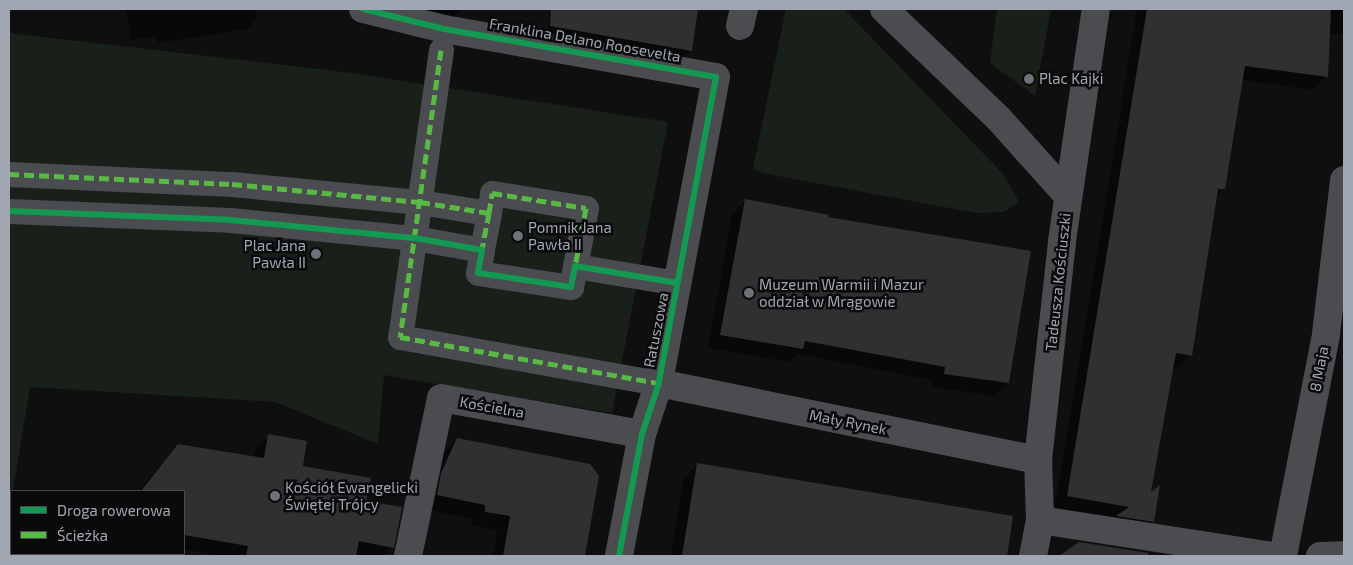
<!DOCTYPE html>
<meta charset="utf-8">
<style>
body{margin:0}
#map{position:relative;width:1353px;height:565px;overflow:hidden;background:#0f0f10;font-family:"Exo 2",sans-serif}
div>[style]{position:absolute}
.green>*{inset:0;background:#19201a}
.shadow>*{inset:0;background:#0007}
.building>*{inset:0;background:#303032}
.pedestrian>*{height:25px;margin:-12.5px;padding:0 12.5px;transform-origin:12.5px;border-radius:12.5px;background:#4a4c4f}
.minor>*{height:28px;margin:-14px;padding:0 14px;transform-origin:14px;border-radius:14px;background:#4a4c4f}
.quiet>*{height:5px;margin-top:-2.5px;transform-origin:0;background:repeating-linear-gradient(90deg,#58b947 0 10px,transparent 0 15px)}
.cycleway>*{height:6px;margin:-3px;padding:0 3px;transform-origin:3px;border-radius:3px;background:#139951}
.dots>*{width:14px;height:14px;translate:-50% -50%;box-sizing:border-box;border:2px solid #0a0a0b;border-radius:50%}
span{translate:-50% -50%;white-space:nowrap;text-align:center;line-height:1.15;-webkit-text-stroke:5px #0a0a0b;paint-order:stroke}
.street-label{font-size:15px;color:#a0a7b2}
.poi-label{font-size:15px;color:#a0a7b2}
.left{translate:0 -50%;text-align:left}
.right{translate:-100% -50%;text-align:right}
.frame{position:absolute;inset:0;border:10px solid #a0a7b2;pointer-events:none}
.legend{position:absolute;left:10px;top:490px;width:175px;height:65px;box-sizing:border-box;background:#0a0a0b;border:1px solid #46494e;margin:0;padding:6px 9px;list-style:none;font-size:15px;color:#a0a7b2}
.legend li{display:flex;align-items:center;gap:10px;height:25px}
.legend b{width:25px;border:1px solid #46494e}
</style>
<div id="map">
<div class="green">
<div style="clip-path:polygon(786px 9px,844px 9px,1004px 175px,1019px 202px,1004px 212px,976px 213px,762px 173px,753px 168px)"></div>
<div style="clip-path:polygon(997px 9px,1051px 9px,1035px 96px,990px 63px)"></div>
<div style="clip-path:polygon(9px 33px,352px 73px,668px 122px,612px 413px,384px 375px,378px 444px,275px 402px,30px 387px,9px 515px)"></div>
</div>
<div class="shadow">
<div style="clip-path:polygon(126px 9px,256px 9px,257px 19px,247px 29px,158px 43px,157px 36px,131px 40px)"></div>
<div style="clip-path:polygon(385px 9px,461px 9px,450px 23px)"></div>
<div style="clip-path:polygon(551px 9px,697px 9px,690px 51px,677px 64px,546px 41px)"></div>
<div style="clip-path:polygon(1137px 9px,1344px 9px,1344px 33px,1328px 34px,1326px 77px,1313px 90px,1242px 80px,1224px 189px,1216px 196px,1190px 355px,1177px 368px,1172px 368px,1150px 494px,1153px 521px,1140px 534px,1115px 519px,1055px 508px)"></div>
<div style="clip-path:polygon(745px 201px,827px 218px,1008px 383px,995px 396px,931px 387px,932px 380px,797px 354px,789px 362px,708px 348px,732px 214px)"></div>
<div style="clip-path:polygon(269px 435px,302px 467px,365px 502px,393px 547px,383px 556px,218px 556px,184px 549px,184px 491px,139px 491px,178px 445px,254px 458px,255px 449px)"></div>
<div style="clip-path:polygon(457px 440px,598px 476px,583px 556px,493px 556px,497px 530px,472px 525px,472px 519px,424px 509px,443px 453px)"></div>
<div style="clip-path:polygon(697px 465px,1011px 517px,1006px 556px,671px 556px,684px 478px)"></div>
<div style="clip-path:polygon(1080px 543px,1147px 554px,1146px 556px,1061px 556px)"></div>
</div>
<div class="building">
<div style="clip-path:polygon(551px 9px,698px 9px,692px 51px,550px 26px)"></div>
<div style="clip-path:polygon(1147px 9px,1331px 9px,1328px 77px,1245px 66px,1225px 189px,1218px 189px,1192px 356px,1176px 353px,1151px 492px,1160px 485px,1154px 522px,1116px 516px,1129px 507px,1067px 496px)"></div>
<div style="clip-path:polygon(745px 199px,829px 215px,828px 217px,1031px 251px,1009px 383px,944px 374px,945px 367px,805px 341px,803px 349px,720px 335px)"></div>
<div style="clip-path:polygon(268px 434px,307px 441px,303px 466px,371px 478px,366px 501px,402px 507px,394px 548px,359px 541px,356px 556px,246px 556px,248px 546px,184px 535px,184px 491px,141px 491px,178px 444px,264px 458px)"></div>
<div style="clip-path:polygon(457px 438px,590px 464px,599px 476px,585px 556px,503px 556px,510px 516px,485px 512px,485px 505px,437px 495px,441px 473px)"></div>
<div style="clip-path:polygon(697px 463px,1013px 516px,1007px 556px,682px 556px)"></div>
<div style="clip-path:polygon(1079px 542px,1148px 553px,1148px 556px,1059px 556px)"></div>
</div>
<div class="pedestrian">
<div style="left:441px;top:50px;width:290px;rotate:98.1deg"></div>
<div style="left:400px;top:337px;width:263px;rotate:10.1deg"></div>
<div style="left:9px;top:174px;width:223px;rotate:2.6deg"></div>
<div style="left:232px;top:184px;width:189px;rotate:5.5deg"></div>
<div style="left:420px;top:202px;width:70px;rotate:9.1deg"></div>
<div style="left:489px;top:213px;width:38px;rotate:101deg"></div>
<div style="left:9px;top:211px;width:221px;rotate:2.3deg"></div>
<div style="left:230px;top:220px;width:186px;rotate:5.6deg"></div>
<div style="left:415px;top:238px;width:68px;rotate:10.2deg"></div>
<div style="left:482px;top:250px;width:23px;rotate:100deg"></div>
<div style="left:478px;top:273px;width:94px;rotate:8.6deg"></div>
<div style="left:571px;top:287px;width:21px;rotate:-79deg"></div>
<div style="left:575px;top:266px;width:104px;rotate:9.4deg"></div>
<div style="left:489px;top:213px;width:20px;rotate:-81deg"></div>
<div style="left:492px;top:193px;width:95px;rotate:9.1deg"></div>
<div style="left:586px;top:208px;width:59px;rotate:100.7deg"></div>
</div>
<div class="minor">
<div style="left:363px;top:9px;width:83px;rotate:13.9deg"></div>
<div style="left:444px;top:29px;width:276px;rotate:10deg"></div>
<div style="left:716px;top:77px;width:311px;rotate:100.6deg"></div>
<div style="left:659px;top:383px;width:54px;rotate:108.4deg"></div>
<div style="left:642px;top:434px;width:124px;rotate:100.7deg"></div>
<div style="left:884px;top:9px;width:159px;rotate:43.7deg"></div>
<div style="left:999px;top:119px;width:103px;rotate:48.1deg"></div>
<div style="left:740px;top:26px;width:17px;rotate:-77deg"></div>
<div style="left:659px;top:383px;width:387px;rotate:11.5deg"></div>
<div style="left:1040px;top:520px;width:236px;rotate:8.8deg"></div>
<div style="left:408px;top:556px;width:161px;rotate:-78.2deg"></div>
<div style="left:441px;top:398px;width:204px;rotate:10.2deg"></div>
<div style="left:1033px;top:556px;width:37px;rotate:-79deg"></div>
<div style="left:1040px;top:520px;width:60px;rotate:-91.9deg"></div>
<div style="left:1038px;top:460px;width:220px;rotate:-83.7deg"></div>
<div style="left:1062px;top:241px;width:234px;rotate:-81.7deg"></div>
<div style="left:1283px;top:556px;width:226px;rotate:-79deg"></div>
<div style="left:1326px;top:334px;width:155px;rotate:-83.3deg"></div>
<div style="left:1320px;top:556px;width:24px;rotate:-2deg"></div>
</div>
<div class="quiet">
<div style="left:441px;top:50px;width:290px;rotate:98.1deg"></div>
<div style="left:400px;top:337px;width:263px;rotate:10.1deg"></div>
<div style="left:9px;top:174px;width:223px;rotate:2.6deg"></div>
<div style="left:232px;top:184px;width:189px;rotate:5.5deg"></div>
<div style="left:420px;top:202px;width:70px;rotate:9.1deg"></div>
<div style="left:489px;top:213px;width:38px;rotate:101deg"></div>
<div style="left:489px;top:213px;width:20px;rotate:-81deg"></div>
<div style="left:492px;top:193px;width:95px;rotate:9.1deg"></div>
<div style="left:586px;top:208px;width:59px;rotate:100.7deg"></div>
</div>
<div class="cycleway">
<div style="left:363px;top:9px;width:83px;rotate:13.9deg"></div>
<div style="left:444px;top:29px;width:276px;rotate:10deg"></div>
<div style="left:716px;top:77px;width:311px;rotate:100.6deg"></div>
<div style="left:659px;top:383px;width:54px;rotate:108.4deg"></div>
<div style="left:642px;top:434px;width:124px;rotate:100.7deg"></div>
<div style="left:9px;top:211px;width:221px;rotate:2.3deg"></div>
<div style="left:230px;top:220px;width:186px;rotate:5.6deg"></div>
<div style="left:415px;top:238px;width:68px;rotate:10.2deg"></div>
<div style="left:482px;top:250px;width:23px;rotate:100deg"></div>
<div style="left:478px;top:273px;width:94px;rotate:8.6deg"></div>
<div style="left:571px;top:287px;width:21px;rotate:-79deg"></div>
<div style="left:575px;top:266px;width:104px;rotate:9.4deg"></div>
</div>
<div class="dots">
<div style="left:1029px;top:79px;background:#6d7279"></div>
<div style="left:518px;top:236px;background:#6d7279"></div>
<div style="left:316px;top:254px;background:#6d7279"></div>
<div style="left:749px;top:293px;background:#6d7279"></div>
<div style="left:275px;top:496px;background:#6d7279"></div>
</div>
<div class="street-label">
<span style="left:585px;top:40px;rotate:10deg">Franklina Delano Roosevelta</span>
<span style="left:1058px;top:282px;rotate:-84deg">Tadeusza Kościuszki</span>
<span style="left:656px;top:330px;rotate:-79deg">Ratuszowa</span>
<span style="left:1319px;top:369px;rotate:-79deg">8 Maja</span>
<span style="left:492px;top:407px;rotate:10deg">Kościelna</span>
<span style="left:848px;top:422px;rotate:11deg">Mały Rynek</span>
</div>
<div class="poi-label">
<span class="left" style="left:1039px;top:79px">Plac Kajki</span>
<span class="left" style="left:528px;top:236px">Pomnik Jana<br>Pawła II</span>
<span class="right" style="left:306px;top:254px">Plac Jana<br>Pawła II</span>
<span class="left" style="left:759px;top:293px">Muzeum Warmii i Mazur<br>oddział w Mrągowie</span>
<span class="left" style="left:285px;top:496px">Kościół Ewangelicki<br>Świętej Trójcy</span>
</div>
<div class="frame"></div>
<ul class="legend">
<li><b style="height:6px;background:#139951"></b>Droga rowerowa</li>
<li><b style="height:6px;background:#58b947"></b>Ścieżka</li>
</ul>
</div>
